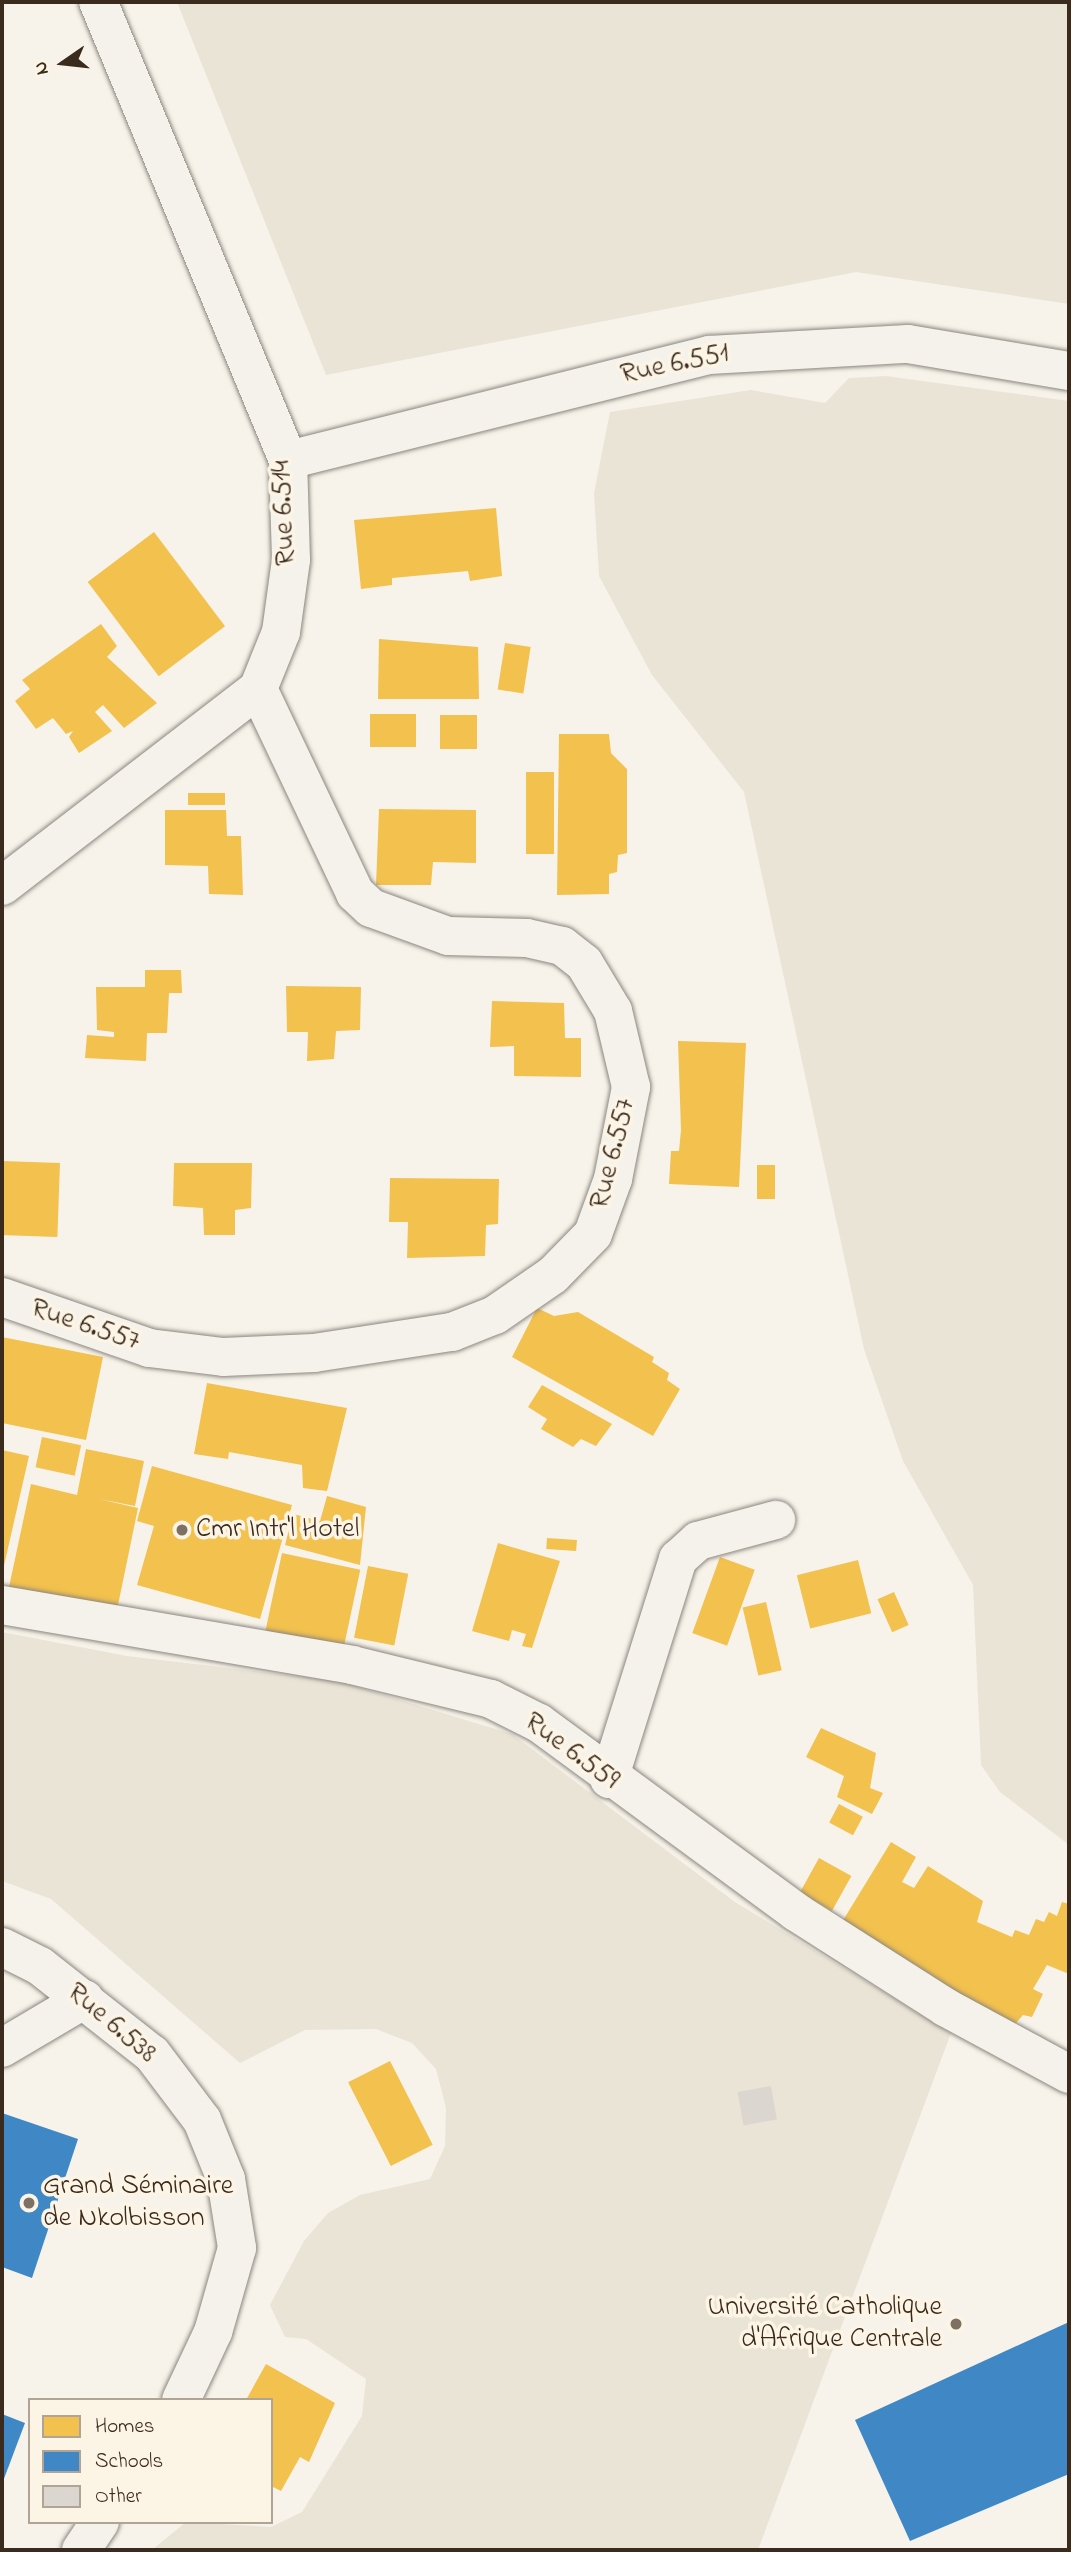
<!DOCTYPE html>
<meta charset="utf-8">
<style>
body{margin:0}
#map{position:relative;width:1071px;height:2552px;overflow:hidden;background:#f7f3ea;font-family:"Indie Flower",sans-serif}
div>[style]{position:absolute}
.green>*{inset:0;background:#eae4d7}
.homes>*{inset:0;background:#f2c14e;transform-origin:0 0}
.schools>*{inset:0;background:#3f88c5}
.building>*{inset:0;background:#dbd7d0;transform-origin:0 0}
.roads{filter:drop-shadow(0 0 2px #8b867f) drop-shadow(0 0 2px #8b867f)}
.minor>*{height:38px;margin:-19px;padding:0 19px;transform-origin:19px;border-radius:19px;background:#f5f2ec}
.dots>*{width:19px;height:19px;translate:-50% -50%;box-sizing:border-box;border:4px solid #fcf5e5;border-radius:50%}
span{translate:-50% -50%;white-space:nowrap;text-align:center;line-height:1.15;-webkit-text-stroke:7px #fcf5e5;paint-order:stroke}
.street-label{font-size:28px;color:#3b2a1e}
.poi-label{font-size:28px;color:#3b2a1e}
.left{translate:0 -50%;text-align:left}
.right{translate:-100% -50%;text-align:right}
.frame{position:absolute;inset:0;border:4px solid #3b2a1e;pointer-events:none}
.legend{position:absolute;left:28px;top:2398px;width:245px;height:126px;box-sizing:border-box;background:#fcf5e5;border:2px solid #afa495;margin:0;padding:9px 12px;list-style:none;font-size:21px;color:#3b2a1e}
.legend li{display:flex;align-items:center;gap:14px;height:35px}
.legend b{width:35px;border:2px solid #afa495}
.north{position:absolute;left:28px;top:28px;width:70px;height:70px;-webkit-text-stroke:5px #fcf5e5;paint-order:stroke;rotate:256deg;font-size:19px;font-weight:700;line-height:28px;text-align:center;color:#3b2a1e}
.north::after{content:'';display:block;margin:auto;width:24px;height:32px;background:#3b2a1e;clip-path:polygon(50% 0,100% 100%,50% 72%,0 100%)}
</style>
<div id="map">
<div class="green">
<div style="clip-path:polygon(177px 2px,1069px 2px,1069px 304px,856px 272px,326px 375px)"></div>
<div style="clip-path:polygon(886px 376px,1069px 401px,1069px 1845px,1000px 1792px,981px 1765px,973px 1585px,903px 1461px,864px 1349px,744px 792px,652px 675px,599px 576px,594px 493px,610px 412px,751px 390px,825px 403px,849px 378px)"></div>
<div style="clip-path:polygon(2px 1632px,127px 1656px,338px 1681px,512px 1734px,735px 1902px,951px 2033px,758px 2550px,152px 2550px,186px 2522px,271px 2527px,302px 2512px,362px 2416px,366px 2379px,306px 2339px,285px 2337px,270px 2305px,304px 2241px,328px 2213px,360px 2195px,430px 2179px,445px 2146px,446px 2108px,436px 2069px,412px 2043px,376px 2029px,305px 2030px,240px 2063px,51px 1899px,2px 1881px)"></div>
</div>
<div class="homes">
<div style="clip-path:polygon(496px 508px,502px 576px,470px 581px,468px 571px,392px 578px,392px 585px,361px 589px,354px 520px)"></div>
<div style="left:154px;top:532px;width:118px;height:83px;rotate:53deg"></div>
<div style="clip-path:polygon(101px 624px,117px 646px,107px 657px,157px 703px,124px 728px,103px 705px,95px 712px,112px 731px,79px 753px,69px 737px,73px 731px,66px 734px,53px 718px,36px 729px,15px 701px,30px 689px,22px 680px)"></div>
<div style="clip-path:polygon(379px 639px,478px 647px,479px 699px,378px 699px)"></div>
<div style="left:505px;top:643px;width:26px;height:47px;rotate:9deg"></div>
<div style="left:370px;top:714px;width:46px;height:33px"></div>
<div style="left:440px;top:715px;width:37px;height:34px"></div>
<div style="clip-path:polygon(559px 734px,609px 734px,611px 753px,627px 769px,627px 853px,618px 855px,617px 872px,609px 874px,609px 894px,557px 895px)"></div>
<div style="left:526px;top:772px;width:28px;height:82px"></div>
<div style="left:188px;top:793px;width:37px;height:12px"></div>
<div style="clip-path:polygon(379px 809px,476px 810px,476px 863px,433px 862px,431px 885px,376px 885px)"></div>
<div style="clip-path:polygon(165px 810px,226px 810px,227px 836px,241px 836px,243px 895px,209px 894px,208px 866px,165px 865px)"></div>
<div style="clip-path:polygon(145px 970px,181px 970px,182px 993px,169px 993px,167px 1033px,147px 1033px,146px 1061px,85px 1058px,87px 1035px,114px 1037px,114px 1032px,97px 1030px,96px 987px,145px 987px)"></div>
<div style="clip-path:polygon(286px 986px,361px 987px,360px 1030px,336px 1031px,334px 1059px,307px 1061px,308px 1032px,287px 1032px)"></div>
<div style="clip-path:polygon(492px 1001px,564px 1003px,565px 1038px,581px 1038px,581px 1077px,514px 1076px,514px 1046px,490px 1047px)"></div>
<div style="clip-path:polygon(678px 1041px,746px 1043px,739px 1187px,669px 1184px,671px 1151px,679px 1151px,681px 1130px)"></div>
<div style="left:2px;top:1161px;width:58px;height:74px;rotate:2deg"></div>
<div style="clip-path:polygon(174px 1163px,252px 1163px,251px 1208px,235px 1210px,235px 1235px,204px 1235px,203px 1208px,173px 1206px)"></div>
<div style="left:757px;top:1165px;width:18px;height:34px"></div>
<div style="clip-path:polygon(390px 1178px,499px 1179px,498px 1224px,486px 1225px,485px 1256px,407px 1258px,408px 1222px,389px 1222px)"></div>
<div style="clip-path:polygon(537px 1308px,554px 1316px,578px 1312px,654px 1357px,652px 1362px,669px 1373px,667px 1380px,680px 1389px,653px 1436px,512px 1357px)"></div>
<div style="clip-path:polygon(2px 1337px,103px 1357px,86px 1440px,2px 1423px)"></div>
<div style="clip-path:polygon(207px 1383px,347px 1408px,327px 1491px,303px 1488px,302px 1465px,229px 1452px,228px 1459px,194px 1454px)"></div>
<div style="clip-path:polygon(542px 1385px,612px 1424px,596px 1446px,581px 1439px,573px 1447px,541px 1429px,547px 1419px,528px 1407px)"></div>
<div style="left:42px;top:1437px;width:40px;height:31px;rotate:12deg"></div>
<div style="clip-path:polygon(86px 1449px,144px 1461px,135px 1506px,99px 1499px,138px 1508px,117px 1610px,9px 1587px,31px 1484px,77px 1495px)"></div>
<div style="clip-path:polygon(2px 1450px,29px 1456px,3px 1570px,2px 1570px)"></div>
<div style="clip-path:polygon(152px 1466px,292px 1505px,260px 1619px,137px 1585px,154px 1526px,137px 1521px)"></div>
<div style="clip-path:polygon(327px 1496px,366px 1507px,360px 1565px,285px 1545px,293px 1514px,320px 1521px)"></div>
<div style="left:547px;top:1538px;width:30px;height:11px;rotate:4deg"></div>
<div style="clip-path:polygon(498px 1543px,560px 1561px,532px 1648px,522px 1646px,526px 1634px,512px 1630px,509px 1641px,472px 1631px)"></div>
<div style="left:282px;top:1553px;width:80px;height:80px;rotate:12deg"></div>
<div style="left:720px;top:1557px;width:37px;height:81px;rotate:20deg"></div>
<div style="left:858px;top:1560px;width:55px;height:63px;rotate:76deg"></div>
<div style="left:368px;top:1566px;width:41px;height:73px;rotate:11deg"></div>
<div style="left:894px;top:1592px;width:36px;height:18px;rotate:66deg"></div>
<div style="left:766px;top:1602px;width:70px;height:24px;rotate:77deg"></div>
<div style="clip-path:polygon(821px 1728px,876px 1753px,870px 1788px,883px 1793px,872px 1814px,837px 1797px,844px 1776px,806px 1757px)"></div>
<div style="left:839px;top:1804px;width:27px;height:21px;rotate:28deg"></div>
<div style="clip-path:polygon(891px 1842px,916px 1857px,902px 1882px,914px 1888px,928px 1866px,983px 1901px,977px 1922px,1012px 1937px,1015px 1930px,1029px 1935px,1036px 1919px,1044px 1922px,1049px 1912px,1057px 1916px,1062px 1902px,1069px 1904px,1069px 1974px,1047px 1965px,1033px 1989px,1043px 1994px,1032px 2017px,1023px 2015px,1015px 2024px,907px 1966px,842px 1922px)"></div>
<div style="left:819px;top:1858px;width:37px;height:40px;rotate:29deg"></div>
<div style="left:390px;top:2061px;width:94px;height:47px;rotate:63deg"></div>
<div style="clip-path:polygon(266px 2364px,335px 2403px,309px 2462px,300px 2457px,281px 2491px,271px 2486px,271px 2400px,246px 2400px)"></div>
</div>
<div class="schools">
<div style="clip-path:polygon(2px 2113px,78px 2139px,32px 2278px,2px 2267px)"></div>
<div style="clip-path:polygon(1069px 2322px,1069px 2474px,910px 2541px,855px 2420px)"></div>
<div style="clip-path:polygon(2px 2414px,25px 2423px,2px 2484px)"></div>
</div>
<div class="building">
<div style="left:771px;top:2086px;width:34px;height:34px;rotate:80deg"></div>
</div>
<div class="roads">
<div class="minor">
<div style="left:288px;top:460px;width:434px;rotate:-14deg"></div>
<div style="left:709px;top:355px;width:199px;rotate:-3.2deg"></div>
<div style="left:908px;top:344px;width:163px;rotate:9.5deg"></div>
<div style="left:2px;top:886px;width:323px;rotate:-37.6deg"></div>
<div style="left:258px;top:689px;width:61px;rotate:-68deg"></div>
<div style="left:281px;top:632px;width:73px;rotate:-82.1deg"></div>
<div style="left:291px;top:560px;width:100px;rotate:-91.7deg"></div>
<div style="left:288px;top:460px;width:496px;rotate:-112.5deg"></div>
<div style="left:2px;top:1297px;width:156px;rotate:19.1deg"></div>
<div style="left:149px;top:1348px;width:75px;rotate:6.9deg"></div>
<div style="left:223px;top:1357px;width:91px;rotate:-2.5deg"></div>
<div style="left:314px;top:1353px;width:140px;rotate:-8.7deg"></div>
<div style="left:452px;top:1332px;width:46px;rotate:-21.6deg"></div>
<div style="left:495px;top:1315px;width:70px;rotate:-34.6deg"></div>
<div style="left:553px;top:1275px;width:57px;rotate:-45.7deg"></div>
<div style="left:593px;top:1234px;width:59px;rotate:-70deg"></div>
<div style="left:613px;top:1179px;width:94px;rotate:-78.9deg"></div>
<div style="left:631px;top:1087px;width:78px;rotate:-103.3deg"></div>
<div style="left:613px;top:1011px;width:56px;rotate:-121.1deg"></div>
<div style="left:584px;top:963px;width:28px;rotate:-142deg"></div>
<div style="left:562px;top:946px;width:36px;rotate:-167deg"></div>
<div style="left:527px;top:938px;width:79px;rotate:-178.5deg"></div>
<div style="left:448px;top:936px;width:82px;rotate:-160deg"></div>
<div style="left:371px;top:908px;width:22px;rotate:-137deg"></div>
<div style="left:355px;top:893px;width:226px;rotate:-115.4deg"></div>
<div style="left:2px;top:1605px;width:355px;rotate:9.7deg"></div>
<div style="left:352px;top:1665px;width:143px;rotate:13.7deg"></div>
<div style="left:491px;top:1699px;width:54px;rotate:26.6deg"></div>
<div style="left:539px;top:1723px;width:319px;rotate:36.3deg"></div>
<div style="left:796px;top:1912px;width:177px;rotate:32.5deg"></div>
<div style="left:945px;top:2007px;width:141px;rotate:28.4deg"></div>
<div style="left:609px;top:1779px;width:231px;rotate:-72.6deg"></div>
<div style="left:678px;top:1559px;width:27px;rotate:-42deg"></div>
<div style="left:698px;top:1541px;width:81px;rotate:-15.1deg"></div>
<div style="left:2px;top:1947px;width:42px;rotate:26.6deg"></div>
<div style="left:40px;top:1966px;width:142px;rotate:38.2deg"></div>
<div style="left:152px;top:2054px;width:83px;rotate:52.9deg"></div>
<div style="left:202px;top:2120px;width:64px;rotate:67.9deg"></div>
<div style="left:226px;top:2179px;width:70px;rotate:80.9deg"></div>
<div style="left:237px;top:2248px;width:87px;rotate:105.9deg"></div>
<div style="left:213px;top:2332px;width:75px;rotate:115.2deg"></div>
<div style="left:2px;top:2048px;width:96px;rotate:-30.6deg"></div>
<div style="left:81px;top:2550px;width:34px;rotate:-56deg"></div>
</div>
</div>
<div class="dots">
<div style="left:182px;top:1530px;background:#7d7065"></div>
<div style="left:29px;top:2203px;background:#7d7065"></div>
<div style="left:956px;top:2324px;background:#7d7065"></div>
</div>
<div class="street-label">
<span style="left:675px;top:365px;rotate:-12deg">Rue 6.551</span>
<span style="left:285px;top:513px;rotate:-93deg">Rue 6.514</span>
<span style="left:614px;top:1154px;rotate:-76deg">Rue 6.557</span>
<span style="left:85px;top:1326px;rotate:18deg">Rue 6.557</span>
<span style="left:571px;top:1752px;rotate:36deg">Rue 6.559</span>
<span style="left:111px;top:2024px;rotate:40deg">Rue 6.538</span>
</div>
<div class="poi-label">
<span class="left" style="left:196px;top:1530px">Cmr Intr'l Hotel</span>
<span class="left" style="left:43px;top:2203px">Grand Séminaire<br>de Nkolbisson</span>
<span class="right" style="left:942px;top:2324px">Université Catholique<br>d'Afrique Centrale</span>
</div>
<div class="frame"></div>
<ul class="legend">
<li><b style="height:19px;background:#f2c14e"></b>Homes</li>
<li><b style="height:19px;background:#3f88c5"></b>Schools</li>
<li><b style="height:19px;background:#dbd7d0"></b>Other</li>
</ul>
<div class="north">N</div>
</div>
